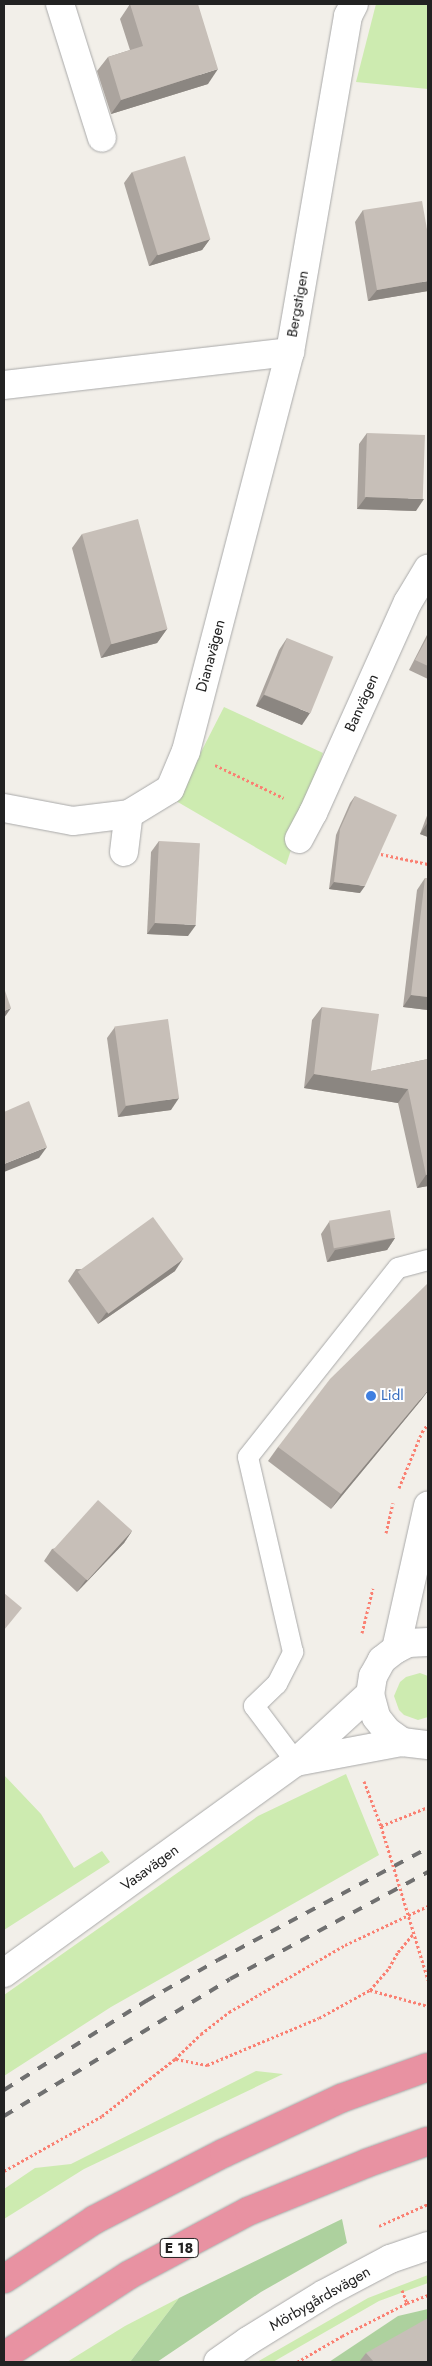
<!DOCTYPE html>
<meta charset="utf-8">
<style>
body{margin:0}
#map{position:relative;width:432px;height:2366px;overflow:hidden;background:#f2efe9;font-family:Jost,sans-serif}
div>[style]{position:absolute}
.grass>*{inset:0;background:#cdebb0}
.forest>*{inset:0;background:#add19e}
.path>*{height:3px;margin-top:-1.5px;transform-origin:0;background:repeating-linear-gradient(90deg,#fa8072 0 2.5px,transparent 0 5px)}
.roads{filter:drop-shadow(0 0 1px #a9a9a9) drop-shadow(0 0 1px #a9a9a9)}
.service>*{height:20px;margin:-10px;padding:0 10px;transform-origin:10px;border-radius:10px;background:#fff}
.minor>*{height:28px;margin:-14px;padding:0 14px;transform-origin:14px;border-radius:14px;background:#fff}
.tertiary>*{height:28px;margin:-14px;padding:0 14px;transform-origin:14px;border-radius:14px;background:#fff}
.motorway>*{height:28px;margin:-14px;padding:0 14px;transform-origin:14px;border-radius:14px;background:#e892a2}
.rail>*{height:4px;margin-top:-2px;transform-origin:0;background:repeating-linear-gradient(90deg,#707070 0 10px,transparent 0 20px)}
.path-bridge>*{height:3px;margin-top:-1.5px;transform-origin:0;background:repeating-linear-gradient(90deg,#fa8072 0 2.5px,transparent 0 5px)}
.wall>*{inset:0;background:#aba49e}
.shaded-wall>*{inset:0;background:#8b8681}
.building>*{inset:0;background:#c7bfb8;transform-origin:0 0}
.dots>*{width:14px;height:14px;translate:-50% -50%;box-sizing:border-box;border:2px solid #fff;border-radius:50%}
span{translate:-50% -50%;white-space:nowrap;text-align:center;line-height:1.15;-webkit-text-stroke:4px #fff;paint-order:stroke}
.shield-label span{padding:1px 4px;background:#fff;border:1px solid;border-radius:4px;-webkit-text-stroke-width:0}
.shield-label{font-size:14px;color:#222;font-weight:700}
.street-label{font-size:15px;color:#222}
.shop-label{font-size:15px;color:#366cbe}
.left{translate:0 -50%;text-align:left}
.frame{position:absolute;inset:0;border:5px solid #222;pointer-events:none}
</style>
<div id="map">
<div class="grass">
<div style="clip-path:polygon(376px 4px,428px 4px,428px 89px,356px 82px)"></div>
<div style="clip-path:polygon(224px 707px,323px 753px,286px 865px,176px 801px)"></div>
<div style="clip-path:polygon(420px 1673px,428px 1676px,428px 1717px,418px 1720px,404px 1715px,399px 1710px,394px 1696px,400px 1682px,406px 1677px)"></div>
<div style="clip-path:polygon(346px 1774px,379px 1855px,111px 2007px,4px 2076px,4px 1995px,258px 1816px)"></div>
<div style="clip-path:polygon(4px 1775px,41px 1814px,74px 1868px,102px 1851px,110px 1862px,4px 1930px)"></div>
<div style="clip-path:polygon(256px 2071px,283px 2074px,84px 2169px,4px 2219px,4px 2189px,35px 2168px,71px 2164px)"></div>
<div style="clip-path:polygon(428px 2275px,428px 2283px,379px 2301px,273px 2362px,257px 2362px,368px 2298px)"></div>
<div style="clip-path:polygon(179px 2298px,130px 2362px,67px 2362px,125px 2326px)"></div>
</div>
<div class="forest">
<div style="clip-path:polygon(342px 2219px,347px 2243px,261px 2292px,157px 2362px,130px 2362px,179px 2298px)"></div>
<div style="clip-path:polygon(428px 2309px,428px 2328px,366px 2362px,329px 2362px,398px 2316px)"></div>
</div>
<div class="path">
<div style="left:215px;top:765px;width:76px;rotate:25.6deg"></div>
<div style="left:376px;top:853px;width:53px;rotate:11.9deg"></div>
<div style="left:399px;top:1488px;width:61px;rotate:-67.7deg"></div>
<div style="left:422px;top:1432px;width:10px;rotate:-53deg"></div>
<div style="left:386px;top:1533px;width:31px;rotate:-77deg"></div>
<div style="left:362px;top:1633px;width:46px;rotate:-76.3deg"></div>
<div style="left:364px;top:1781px;width:48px;rotate:69.3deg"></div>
<div style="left:381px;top:1826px;width:161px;rotate:73deg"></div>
<div style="left:381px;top:1826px;width:51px;rotate:-22deg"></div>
<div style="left:370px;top:1990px;width:60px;rotate:15.4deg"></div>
<div style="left:176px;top:2059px;width:32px;rotate:11deg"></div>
<div style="left:207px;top:2065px;width:121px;rotate:-22.8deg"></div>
<div style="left:319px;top:2018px;width:58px;rotate:-28.8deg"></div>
<div style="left:370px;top:1990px;width:29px;rotate:-49deg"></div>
<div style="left:389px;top:1968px;width:18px;rotate:-61deg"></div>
<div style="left:398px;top:1952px;width:23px;rotate:-50deg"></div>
<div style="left:4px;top:2171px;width:112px;rotate:-29.3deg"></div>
<div style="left:102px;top:2116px;width:93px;rotate:-38deg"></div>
<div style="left:175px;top:2059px;width:36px;rotate:-44deg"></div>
<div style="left:201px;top:2034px;width:36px;rotate:-38deg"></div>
<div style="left:229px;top:2012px;width:134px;rotate:-30deg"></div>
<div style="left:379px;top:2226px;width:54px;rotate:-24.2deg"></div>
<div style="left:402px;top:2290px;width:14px;rotate:69deg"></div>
<div style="left:297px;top:2362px;width:52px;rotate:-30deg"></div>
<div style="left:342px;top:2336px;width:73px;rotate:-26.9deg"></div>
<div style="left:407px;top:2303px;width:22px;rotate:-21deg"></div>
</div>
<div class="roads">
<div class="service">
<div style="left:296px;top:1762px;width:70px;rotate:-126.9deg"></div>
<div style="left:254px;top:1706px;width:32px;rotate:-44deg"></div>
<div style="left:277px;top:1684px;width:36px;rotate:-63deg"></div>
<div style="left:293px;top:1652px;width:200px;rotate:-103deg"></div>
<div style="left:248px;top:1457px;width:241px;rotate:-51.6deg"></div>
<div style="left:398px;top:1268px;width:31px;rotate:-15deg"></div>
</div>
<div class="minor">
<div style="left:60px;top:4px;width:140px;rotate:72.6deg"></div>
<div style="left:4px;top:385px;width:288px;rotate:-6.6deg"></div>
<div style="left:4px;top:808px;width:70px;rotate:10.7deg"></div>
<div style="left:73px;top:821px;width:56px;rotate:-7.1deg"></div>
<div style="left:129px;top:814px;width:48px;rotate:-31.4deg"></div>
<div style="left:170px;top:789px;width:41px;rotate:-67.2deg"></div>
<div style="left:186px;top:751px;width:412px;rotate:-75.4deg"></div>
<div style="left:290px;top:352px;width:341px;rotate:-80.2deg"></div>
<div style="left:348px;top:16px;width:13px;rotate:-63deg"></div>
<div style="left:299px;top:839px;width:30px;rotate:-62deg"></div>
<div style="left:313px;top:813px;width:231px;rotate:-65.8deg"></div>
<div style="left:408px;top:602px;width:39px;rotate:-59deg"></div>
<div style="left:124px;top:852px;width:38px;rotate:-83deg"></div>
<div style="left:296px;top:1762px;width:108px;rotate:-10.7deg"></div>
<div style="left:4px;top:1973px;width:360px;rotate:-35.9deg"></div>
<div style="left:296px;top:1762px;width:100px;rotate:-42.6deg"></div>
</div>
<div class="tertiary">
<div style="left:428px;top:1642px;width:20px;rotate:177deg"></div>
<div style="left:408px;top:1643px;width:13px;rotate:153deg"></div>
<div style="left:396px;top:1649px;width:18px;rotate:142deg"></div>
<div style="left:382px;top:1660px;width:18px;rotate:119deg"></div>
<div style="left:373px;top:1676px;width:18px;rotate:99deg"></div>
<div style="left:370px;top:1694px;width:24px;rotate:75deg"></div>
<div style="left:376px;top:1717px;width:18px;rotate:52deg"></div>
<div style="left:387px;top:1731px;width:19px;rotate:36deg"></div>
<div style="left:402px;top:1742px;width:26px;rotate:7deg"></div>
<div style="left:396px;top:1649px;width:147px;rotate:-77.4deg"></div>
<div style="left:218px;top:2362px;width:37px;rotate:-35deg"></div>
<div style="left:248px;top:2341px;width:89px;rotate:-31.7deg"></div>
<div style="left:324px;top:2294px;width:75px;rotate:-27.9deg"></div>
<div style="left:390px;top:2259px;width:40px;rotate:-18.9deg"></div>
</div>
<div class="motorway">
<div style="left:4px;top:2279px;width:108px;rotate:-33.2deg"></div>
<div style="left:94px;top:2220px;width:146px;rotate:-27.3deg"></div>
<div style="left:224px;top:2153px;width:130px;rotate:-25deg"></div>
<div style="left:342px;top:2098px;width:91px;rotate:-19.8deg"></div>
<div style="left:4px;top:2356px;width:149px;rotate:-32.9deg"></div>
<div style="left:129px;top:2275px;width:136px;rotate:-28.1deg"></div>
<div style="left:249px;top:2211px;width:127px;rotate:-22.1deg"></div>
<div style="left:367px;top:2163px;width:65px;rotate:-19.8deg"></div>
</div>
</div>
<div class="rail">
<div style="left:4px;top:2090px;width:168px;rotate:-32.1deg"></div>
<div style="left:146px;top:2001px;width:83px;rotate:-29.7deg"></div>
<div style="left:218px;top:1960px;width:238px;rotate:-28.1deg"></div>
<div style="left:4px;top:2116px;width:264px;rotate:-31.2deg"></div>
<div style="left:230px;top:1979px;width:225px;rotate:-28.4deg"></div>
</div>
<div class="path-bridge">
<div style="left:345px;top:1945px;width:92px;rotate:-25.2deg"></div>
</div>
<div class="wall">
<div style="clip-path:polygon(130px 4px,208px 84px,111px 114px,97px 71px,108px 57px,130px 50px,120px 19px)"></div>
<div style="clip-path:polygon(132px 172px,210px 239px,202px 250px,149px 266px,124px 183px)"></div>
<div style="clip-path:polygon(363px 210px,428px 291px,368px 301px,355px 222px)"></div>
<div style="clip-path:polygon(367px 433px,416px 511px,357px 509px,359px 444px)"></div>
<div style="clip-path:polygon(82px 534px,167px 629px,157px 643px,101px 658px,72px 548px)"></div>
<div style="clip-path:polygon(428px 633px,428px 679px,409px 670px)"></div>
<div style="clip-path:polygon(287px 638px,302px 725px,256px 706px,279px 650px)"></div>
<div style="clip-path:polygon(355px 796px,360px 893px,329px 889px,336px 835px,350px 803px)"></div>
<div style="clip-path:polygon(428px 813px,428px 837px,420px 834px)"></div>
<div style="clip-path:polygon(159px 841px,188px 936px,147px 934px,151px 852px)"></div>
<div style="clip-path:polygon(425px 878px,428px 878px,428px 1010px,403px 1007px,417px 890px)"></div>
<div style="clip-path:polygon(322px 1007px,371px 1071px,428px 1059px,428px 1186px,417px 1188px,398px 1103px,304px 1088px,312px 1020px)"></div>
<div style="clip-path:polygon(115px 1027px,171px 1110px,118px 1117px,107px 1038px)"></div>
<div style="clip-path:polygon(329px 1222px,395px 1238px,387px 1250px,327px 1262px,321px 1234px)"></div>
<div style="clip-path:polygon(76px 1269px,175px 1271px,98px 1324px,68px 1281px)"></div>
<div style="clip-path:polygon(422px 1399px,331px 1509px,268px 1461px,278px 1447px)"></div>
<div style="clip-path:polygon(132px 1531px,124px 1543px,77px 1592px,44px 1561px,52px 1549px)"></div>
<div style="clip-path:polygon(366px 2353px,428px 2362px,359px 2362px)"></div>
</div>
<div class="shaded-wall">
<div style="clip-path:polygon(218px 69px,208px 84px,111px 114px,121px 100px)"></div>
<div style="clip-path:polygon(210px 239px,202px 250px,149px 266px,157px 255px)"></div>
<div style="clip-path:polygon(428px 281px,428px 291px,368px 301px,377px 290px)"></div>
<div style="clip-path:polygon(366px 497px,424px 499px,416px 511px,357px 509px)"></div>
<div style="clip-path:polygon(167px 629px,157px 643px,101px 658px,111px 644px)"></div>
<div style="clip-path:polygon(264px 695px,310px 713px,302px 725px,256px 706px)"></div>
<div style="clip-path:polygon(428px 822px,428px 837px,420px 834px)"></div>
<div style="clip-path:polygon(334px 882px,365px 886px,360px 893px,329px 889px)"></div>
<div style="clip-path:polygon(155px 923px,196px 925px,188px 936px,147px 934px)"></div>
<div style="clip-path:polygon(411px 995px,428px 997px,428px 1010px,403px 1007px)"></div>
<div style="clip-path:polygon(11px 1008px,4px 1018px,4px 1011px)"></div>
<div style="clip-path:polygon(314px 1074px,408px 1089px,398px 1103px,304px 1088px)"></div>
<div style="clip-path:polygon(179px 1098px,171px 1110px,118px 1117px,126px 1106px)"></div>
<div style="clip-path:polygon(47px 1147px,39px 1158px,4px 1172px,4px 1164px)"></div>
<div style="clip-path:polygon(428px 1174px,428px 1186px,417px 1188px,426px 1175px)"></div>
<div style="clip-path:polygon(395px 1238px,387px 1250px,327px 1262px,335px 1250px)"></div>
<div style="clip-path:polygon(183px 1259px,175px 1271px,98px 1324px,106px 1313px)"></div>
<div style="clip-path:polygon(428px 1390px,428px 1391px,422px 1399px,331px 1509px,341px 1494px)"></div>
<div style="clip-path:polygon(132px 1531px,124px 1543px,77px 1592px,85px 1581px)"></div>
</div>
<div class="building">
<div style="clip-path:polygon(130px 4px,198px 4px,218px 69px,121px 100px,108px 57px,143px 46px)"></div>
<div style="left:185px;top:156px;width:87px;height:55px;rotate:73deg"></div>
<div style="clip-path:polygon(422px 201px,428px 235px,428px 281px,377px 290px,363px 210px)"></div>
<div style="left:367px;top:433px;width:58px;height:64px;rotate:2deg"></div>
<div style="left:138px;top:519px;width:114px;height:58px;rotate:75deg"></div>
<div style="clip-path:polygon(428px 636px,428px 666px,415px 660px)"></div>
<div style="left:287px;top:638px;width:50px;height:61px;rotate:22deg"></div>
<div style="clip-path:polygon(355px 796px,397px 815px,365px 886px,334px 882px,340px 829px)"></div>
<div style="left:159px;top:841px;width:41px;height:82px;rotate:3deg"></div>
<div style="clip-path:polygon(425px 878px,428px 878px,428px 997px,411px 995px)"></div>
<div style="clip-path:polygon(4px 988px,11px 1008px,4px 1011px)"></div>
<div style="clip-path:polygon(322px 1007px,379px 1014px,371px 1071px,428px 1059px,428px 1174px,426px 1175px,408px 1089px,314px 1074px)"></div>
<div style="left:168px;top:1019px;width:80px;height:54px;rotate:82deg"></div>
<div style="clip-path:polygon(29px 1101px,47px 1147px,4px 1164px,4px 1112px)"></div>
<div style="left:390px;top:1210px;width:28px;height:62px;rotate:80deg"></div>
<div style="left:153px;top:1217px;width:52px;height:93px;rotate:54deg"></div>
<div style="clip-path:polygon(428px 1283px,428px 1390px,341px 1494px,278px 1447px,330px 1379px)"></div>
<div style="left:98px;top:1500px;width:46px;height:67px;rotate:42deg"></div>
<div style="clip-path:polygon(4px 1593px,22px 1608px,4px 1630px)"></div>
<div style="clip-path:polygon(428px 2318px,428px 2362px,374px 2362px,366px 2353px)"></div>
</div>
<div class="dots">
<div style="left:371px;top:1396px;background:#3f7fe0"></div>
</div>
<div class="shield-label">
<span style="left:179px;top:2248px">E 18</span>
</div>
<div class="street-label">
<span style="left:298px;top:304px;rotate:-80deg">Bergstigen</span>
<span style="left:211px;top:656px;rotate:-75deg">Dianavägen</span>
<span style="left:362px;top:703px;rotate:-66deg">Banvägen</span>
<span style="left:150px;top:1868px;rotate:-36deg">Vasavägen</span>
<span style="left:320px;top:2299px;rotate:-30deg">Mörbygårdsvägen</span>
</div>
<div class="shop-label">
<span class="left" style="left:381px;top:1396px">Lidl</span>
</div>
<div class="frame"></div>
</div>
